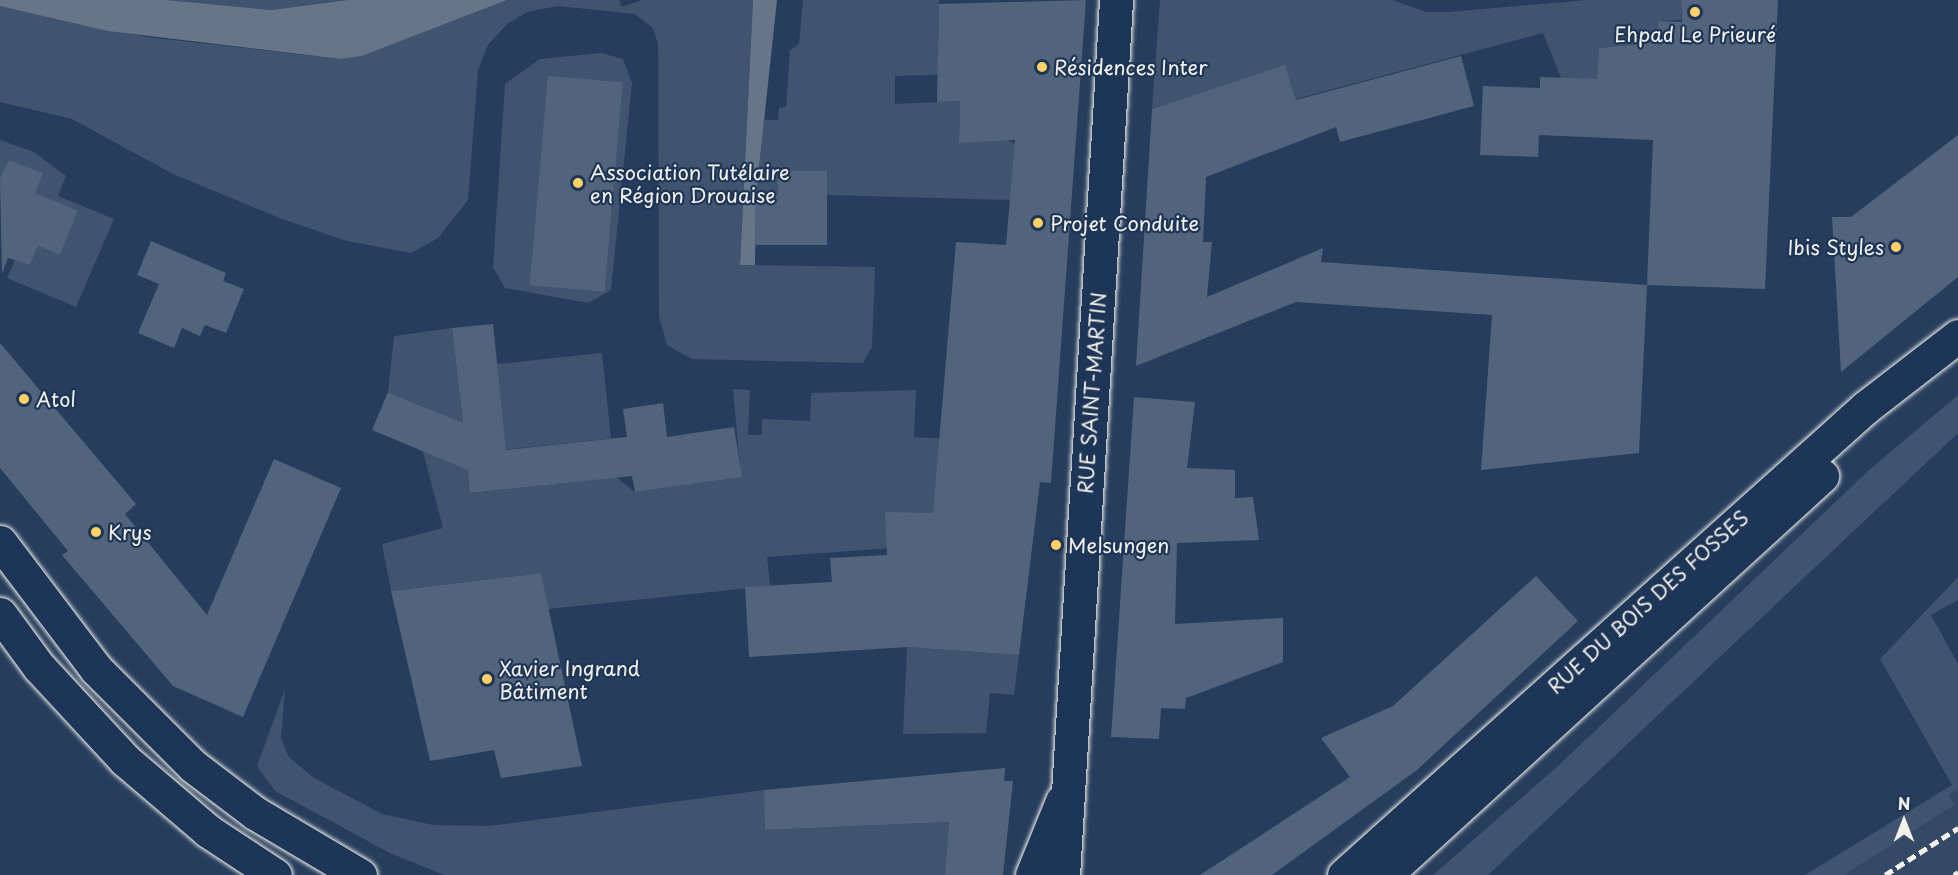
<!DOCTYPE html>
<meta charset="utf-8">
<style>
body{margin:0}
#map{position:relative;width:1958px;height:875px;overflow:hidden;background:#263d5d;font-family:"Playpen Sans",sans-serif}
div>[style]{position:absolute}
.built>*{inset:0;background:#334966}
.green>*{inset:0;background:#40546f;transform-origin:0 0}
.water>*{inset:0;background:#677588}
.building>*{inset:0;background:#52647b;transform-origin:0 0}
.roads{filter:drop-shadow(0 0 2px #f4f1e8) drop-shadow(0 0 2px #f4f1e8)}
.tertiary>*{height:33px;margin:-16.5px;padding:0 16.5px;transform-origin:16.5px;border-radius:16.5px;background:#1d3557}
.secondary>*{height:33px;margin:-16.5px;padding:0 16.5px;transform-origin:16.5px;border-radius:16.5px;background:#1d3557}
.rail>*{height:4.5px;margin-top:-2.25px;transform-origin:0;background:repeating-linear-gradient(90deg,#f4f1e8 0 9px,transparent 0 13.5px)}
.dots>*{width:16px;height:16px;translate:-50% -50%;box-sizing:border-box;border:3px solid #1d3557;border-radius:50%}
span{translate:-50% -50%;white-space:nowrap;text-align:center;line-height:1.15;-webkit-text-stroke:4.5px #1d3557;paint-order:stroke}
.poi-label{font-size:20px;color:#f4f1e8}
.left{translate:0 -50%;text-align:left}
.right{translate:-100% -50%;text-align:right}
.street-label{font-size:20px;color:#f4f1e8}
.north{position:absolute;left:1874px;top:791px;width:60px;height:60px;-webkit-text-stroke:4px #1d3557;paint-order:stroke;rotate:0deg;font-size:16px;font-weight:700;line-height:24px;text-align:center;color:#f4f1e8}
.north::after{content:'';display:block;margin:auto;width:21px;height:27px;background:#f4f1e8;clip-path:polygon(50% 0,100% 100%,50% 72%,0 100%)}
</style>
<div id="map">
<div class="built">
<div style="clip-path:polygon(1958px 789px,1958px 875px,1844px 875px,1955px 805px,1949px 794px)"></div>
</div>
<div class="green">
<div style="clip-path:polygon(166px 0,348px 0,271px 10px)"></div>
<div style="clip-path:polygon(507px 0,619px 0,622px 7px,642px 0,753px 0,740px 265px,875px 267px,872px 347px,863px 363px,692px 359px,667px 345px,659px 317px,658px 44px,653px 28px,635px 14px,558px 6px,527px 12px,507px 24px,488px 45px,478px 70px,468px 200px,438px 238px,411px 253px,347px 241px,282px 219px,173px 174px,72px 119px,0 102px,0 6px,147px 37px,341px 59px,362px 56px)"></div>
<div style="clip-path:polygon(803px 0,939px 0,938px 41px,1003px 73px,895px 76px,895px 104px,960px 101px,959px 143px,1007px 140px,1017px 145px,1011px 200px,827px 195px,827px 171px,778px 170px,778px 195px,756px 195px,764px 120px,778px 120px,779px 108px,786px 107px,790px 50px,799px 44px)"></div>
<div style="clip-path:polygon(1160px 0,1392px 0,1426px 12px,1449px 12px,1587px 0,1681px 0,1681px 20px,1658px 21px,1656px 42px,1599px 48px,1597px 80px,1561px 78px,1543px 33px,1296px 99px,1285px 66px,1152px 109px)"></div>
<div style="clip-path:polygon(601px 53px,623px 59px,632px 83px,611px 290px,588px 303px,505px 288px,493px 267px,505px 84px,540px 59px)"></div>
<div style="clip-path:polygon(0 140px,34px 152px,66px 176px,58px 196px,114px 219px,76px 307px,7px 278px,15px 260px,30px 265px,38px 246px,60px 255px,78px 211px,33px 198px,42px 173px,9px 160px,0 180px)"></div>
<div style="clip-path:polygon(452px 328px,471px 493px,616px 477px,635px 492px,741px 477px,733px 389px,750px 390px,748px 435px,762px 435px,762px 419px,810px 421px,811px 393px,916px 390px,914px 437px,987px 441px,918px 546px,767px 557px,770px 586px,548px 609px,541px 573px,391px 591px,382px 544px,443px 528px,423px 451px,425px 407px,388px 392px,394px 336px)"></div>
<div style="left:602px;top:353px;width:86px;height:106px;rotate:84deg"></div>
<div style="clip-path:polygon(1958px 395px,1958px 433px,1488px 875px,1433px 875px,1558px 766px,1869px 470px)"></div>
<div style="clip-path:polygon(1958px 577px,1958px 600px,1931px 615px,1958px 664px,1958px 789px,1949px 795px,1955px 805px,1844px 875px,1805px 875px,1952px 785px,1880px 659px)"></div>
<div style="clip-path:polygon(907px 647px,1019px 655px,1014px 695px,990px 693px,986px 733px,903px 734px)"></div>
<div style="clip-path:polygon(285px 689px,281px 738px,288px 756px,314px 778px,382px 814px,433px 825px,489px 826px,764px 790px,766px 830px,949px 822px,945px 875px,444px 875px,390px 853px,275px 791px,257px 766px)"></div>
</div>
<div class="water">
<div style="clip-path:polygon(0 0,166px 0,271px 10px,348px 0,507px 0,362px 56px,341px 59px,108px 31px,0 6px)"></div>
<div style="clip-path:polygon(753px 0,777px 0,756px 195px,755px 265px,740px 265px)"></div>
</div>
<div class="building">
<div style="clip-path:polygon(1086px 0,1051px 483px,1040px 482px,1019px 655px,907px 647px,749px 657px,745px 587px,832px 582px,830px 558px,887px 555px,885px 512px,933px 513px,956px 242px,1006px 245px,1015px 140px,959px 143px,960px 101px,937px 102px,939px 4px)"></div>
<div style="clip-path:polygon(1681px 0,1778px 0,1765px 289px,1647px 285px,1653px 140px,1539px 135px,1538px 157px,1480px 155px,1483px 86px,1540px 88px,1540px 77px,1597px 79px,1599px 48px,1657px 42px,1658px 21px,1682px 22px)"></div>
<div style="clip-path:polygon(1461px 56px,1474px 106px,1340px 142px,1336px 127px,1206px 177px,1203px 242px,1212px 242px,1207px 297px,1323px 248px,1321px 262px,1647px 285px,1639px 453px,1481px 470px,1492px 315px,1296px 302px,1136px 366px,1152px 109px,1285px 65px,1296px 100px)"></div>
<div style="left:548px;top:76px;width:75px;height:210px;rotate:5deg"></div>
<div style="clip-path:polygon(1958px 135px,1958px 277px,1841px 372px,1832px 217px,1851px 217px)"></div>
<div style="clip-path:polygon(9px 160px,43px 173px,35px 193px,78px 211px,60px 255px,38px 246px,30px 265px,8px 258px,2px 274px,0 178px)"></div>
<div style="clip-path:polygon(778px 170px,827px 171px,827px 245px,755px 245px,756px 195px,778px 195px)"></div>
<div style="clip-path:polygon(151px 241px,226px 273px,223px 281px,244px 289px,226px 333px,205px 325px,200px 336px,182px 328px,174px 348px,138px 333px,159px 284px,137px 275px)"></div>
<div style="clip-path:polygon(493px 324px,506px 450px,627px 437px,623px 409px,663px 403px,667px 437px,734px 427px,742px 477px,635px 492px,632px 476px,470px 493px,468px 470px,372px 430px,388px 392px,463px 423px,452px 328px)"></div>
<div style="clip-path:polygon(0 343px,136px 504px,125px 514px,207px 615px,274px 459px,341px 488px,243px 717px,173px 686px,62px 555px,68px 551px,0 468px)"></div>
<div style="clip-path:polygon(1134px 397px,1195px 402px,1187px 468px,1235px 470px,1235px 498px,1253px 497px,1259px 540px,1177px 543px,1175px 624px,1283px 618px,1283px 662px,1186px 698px,1185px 709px,1161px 708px,1159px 739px,1111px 737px)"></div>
<div style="clip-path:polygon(541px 573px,582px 766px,501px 778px,494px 750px,430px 761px,391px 591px)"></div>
<div style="clip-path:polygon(1536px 576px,1578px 621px,1417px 770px,1272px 875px,1200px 875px,1350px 777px,1321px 738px,1393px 706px)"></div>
<div style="clip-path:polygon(1005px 768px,1004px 781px,1013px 781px,1003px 875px,945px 875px,949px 822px,765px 830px,764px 790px)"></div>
</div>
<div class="roads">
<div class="tertiary">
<div style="left:1032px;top:875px;width:80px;rotate:-67.9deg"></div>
<div style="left:1063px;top:875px;width:877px;rotate:-86.53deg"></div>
</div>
<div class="secondary">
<div style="left:0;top:542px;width:159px;rotate:52.9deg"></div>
<div style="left:96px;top:669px;width:137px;rotate:45deg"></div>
<div style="left:193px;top:766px;width:78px;rotate:37.2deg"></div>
<div style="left:255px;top:813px;width:122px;rotate:30.6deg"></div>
<div style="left:0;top:614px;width:66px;rotate:53.7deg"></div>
<div style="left:39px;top:667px;width:127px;rotate:47.2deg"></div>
<div style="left:125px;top:760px;width:109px;rotate:40.5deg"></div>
<div style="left:208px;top:831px;width:80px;rotate:33.3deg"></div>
<div style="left:1344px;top:875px;width:701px;rotate:-41.88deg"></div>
<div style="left:1866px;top:407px;width:116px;rotate:-37.7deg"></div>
<div style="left:1385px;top:875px;width:592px;rotate:-42.4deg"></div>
</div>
</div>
<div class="rail">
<div style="left:1885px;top:875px;width:87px;rotate:-32.8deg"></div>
<div style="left:1954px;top:875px;width:5px;rotate:-37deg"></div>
</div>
<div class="dots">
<div style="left:1695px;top:12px;background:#ffd166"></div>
<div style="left:1042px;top:67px;background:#ffd166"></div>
<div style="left:578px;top:183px;background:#ffd166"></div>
<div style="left:1038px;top:223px;background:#ffd166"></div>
<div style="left:1896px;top:247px;background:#ffd166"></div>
<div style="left:24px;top:399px;background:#ffd166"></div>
<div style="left:96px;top:532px;background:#ffd166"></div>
<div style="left:1056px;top:545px;background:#ffd166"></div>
<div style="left:487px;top:679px;background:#ffd166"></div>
</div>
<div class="poi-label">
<span style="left:1695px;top:34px">Ehpad Le Prieuré</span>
<span class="left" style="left:1054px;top:67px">Résidences Inter</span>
<span class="left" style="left:590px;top:184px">Association Tutélaire<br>en Région Drouaise</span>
<span class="left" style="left:1050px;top:223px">Projet Conduite</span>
<span class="right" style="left:1884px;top:247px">Ibis Styles</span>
<span class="left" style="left:36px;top:399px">Atol</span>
<span class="left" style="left:108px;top:532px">Krys</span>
<span class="left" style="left:1068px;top:545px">Melsungen</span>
<span class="left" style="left:499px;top:680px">Xavier Ingrand<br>Bâtiment</span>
</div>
<div class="street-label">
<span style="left:1092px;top:393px;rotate:-86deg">RUE SAINT-MARTIN</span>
<span style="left:1648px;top:602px;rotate:-42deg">RUE DU BOIS DES FOSSES</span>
</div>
<div class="north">N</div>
</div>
